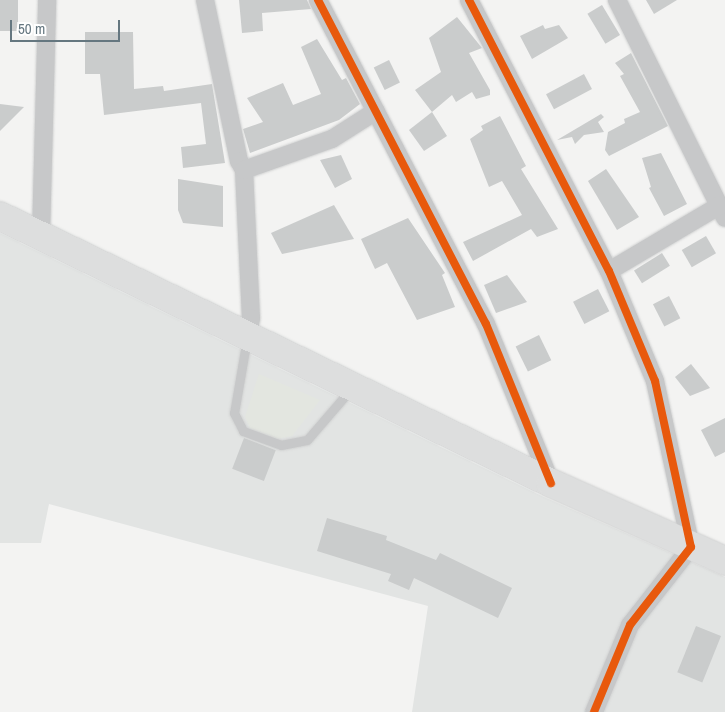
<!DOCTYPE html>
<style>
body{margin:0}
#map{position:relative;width:725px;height:712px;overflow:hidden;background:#f3f3f2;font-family:"Archivo Narrow",sans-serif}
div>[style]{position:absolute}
.built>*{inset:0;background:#e2e4e3}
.green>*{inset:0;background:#e3e6e0}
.building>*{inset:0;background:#cacccc;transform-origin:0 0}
.roads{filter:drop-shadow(0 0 1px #d0d1d1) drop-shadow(0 0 1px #d0d1d1)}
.service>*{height:9px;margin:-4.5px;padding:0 4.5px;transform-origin:4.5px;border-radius:4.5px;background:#c7c8c9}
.minor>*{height:18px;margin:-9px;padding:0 9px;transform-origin:9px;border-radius:9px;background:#c7c8c9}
.trunk>*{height:28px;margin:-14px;padding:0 14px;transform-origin:14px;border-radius:14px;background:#dddede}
.cycleway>*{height:8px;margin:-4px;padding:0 4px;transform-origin:4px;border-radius:4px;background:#e8590c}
span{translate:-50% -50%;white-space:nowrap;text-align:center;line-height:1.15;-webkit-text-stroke:5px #fff;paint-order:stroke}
.scale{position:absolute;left:10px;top:20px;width:110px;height:22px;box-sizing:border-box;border:2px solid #657780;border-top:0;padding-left:6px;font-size:15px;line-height:18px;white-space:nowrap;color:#657780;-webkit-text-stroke:4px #fff;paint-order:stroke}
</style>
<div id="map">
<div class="built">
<div style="clip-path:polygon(0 233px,544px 497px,725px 577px,725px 712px,412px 712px,428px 606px,49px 504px,41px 543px,0 543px)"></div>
</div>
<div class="green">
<div style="clip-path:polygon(259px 374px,320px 400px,292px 436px,277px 439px,250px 428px,245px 417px)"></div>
</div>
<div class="building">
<div style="left:0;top:0;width:18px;height:31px"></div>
<div style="clip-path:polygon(239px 0,307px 0,311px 9px,262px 13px,263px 31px,242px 33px)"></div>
<div style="clip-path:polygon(646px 0,677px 0,654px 14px)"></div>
<div style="left:602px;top:5px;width:35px;height:17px;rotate:59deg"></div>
<div style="clip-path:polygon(457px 17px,482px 48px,469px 53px,490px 90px,490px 95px,476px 99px,472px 92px,456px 102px,452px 95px,432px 112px,415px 90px,441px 72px,429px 38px)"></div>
<div style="clip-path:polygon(543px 25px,545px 29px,559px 25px,568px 38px,532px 59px,520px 36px)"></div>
<div style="clip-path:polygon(85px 32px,133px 32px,134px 89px,163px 86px,164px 91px,212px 84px,225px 163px,183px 168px,181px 147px,206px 144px,201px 103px,104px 115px,100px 74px,85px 74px)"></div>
<div style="clip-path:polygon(317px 39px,342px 80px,346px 78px,360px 104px,339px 120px,250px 153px,243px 129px,263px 122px,247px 98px,283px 83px,293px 105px,321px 94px,301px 47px)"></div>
<div style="clip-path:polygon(631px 53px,668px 126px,609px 156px,605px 150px,608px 132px,625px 123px,624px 119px,640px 112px,620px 76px,624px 74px,615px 63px)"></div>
<div style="left:389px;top:60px;width:25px;height:17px;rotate:64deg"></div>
<div style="left:584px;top:74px;width:17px;height:43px;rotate:62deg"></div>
<div style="clip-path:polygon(0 104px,24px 107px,0 131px)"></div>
<div style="clip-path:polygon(432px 112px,447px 136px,424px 151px,409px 130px)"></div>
<div style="clip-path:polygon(601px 114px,604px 117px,598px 122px,604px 132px,584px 135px,575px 144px,572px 137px,557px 140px)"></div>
<div style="clip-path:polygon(500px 116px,526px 166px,521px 169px,558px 229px,537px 237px,531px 229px,473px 261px,463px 242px,522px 215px,502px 181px,489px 187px,470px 139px,483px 130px,481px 126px)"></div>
<div style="clip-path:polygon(661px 153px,687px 204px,664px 216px,649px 188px,651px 187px,642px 158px)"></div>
<div style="clip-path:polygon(341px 155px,352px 179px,335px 188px,320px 160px)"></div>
<div style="clip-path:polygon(606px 169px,639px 217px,617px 230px,588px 181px)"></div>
<div style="clip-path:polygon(178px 179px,223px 186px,223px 227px,183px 223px,178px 210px)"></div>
<div style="clip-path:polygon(334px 205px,354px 239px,282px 254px,271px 233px)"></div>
<div style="clip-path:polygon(408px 218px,445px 273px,442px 275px,455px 307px,417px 320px,387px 263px,375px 269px,361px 239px)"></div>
<div style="left:706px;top:236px;width:20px;height:28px;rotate:60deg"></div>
<div style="left:662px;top:253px;width:15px;height:33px;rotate:58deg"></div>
<div style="clip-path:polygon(507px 275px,527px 302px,496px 313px,484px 285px)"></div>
<div style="left:598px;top:289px;width:25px;height:28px;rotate:63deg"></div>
<div style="left:669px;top:296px;width:25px;height:18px;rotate:63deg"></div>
<div style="left:539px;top:335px;width:28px;height:26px;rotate:64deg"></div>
<div style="clip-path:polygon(691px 364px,710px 388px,690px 396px,675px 377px)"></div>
<div style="clip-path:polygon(725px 418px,725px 452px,715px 457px,701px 430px)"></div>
<div style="left:244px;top:438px;width:34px;height:33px;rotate:21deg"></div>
<div style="clip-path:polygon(327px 518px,387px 536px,386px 540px,436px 560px,440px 553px,512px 588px,498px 618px,414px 578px,409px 590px,388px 581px,391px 574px,317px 551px)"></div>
<div style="left:696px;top:626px;width:27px;height:50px;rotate:22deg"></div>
</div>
<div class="roads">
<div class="service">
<div style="left:247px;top:338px;width:76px;rotate:99.8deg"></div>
<div style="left:234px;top:413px;width:20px;rotate:63deg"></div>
<div style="left:243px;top:431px;width:40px;rotate:20.2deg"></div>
<div style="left:281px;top:445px;width:26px;rotate:-11deg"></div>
<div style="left:307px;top:440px;width:66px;rotate:-49.3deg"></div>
</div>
<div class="minor">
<div style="left:205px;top:0;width:165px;rotate:78.1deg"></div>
<div style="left:239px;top:161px;width:10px;rotate:61deg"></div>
<div style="left:244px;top:170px;width:148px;rotate:87.3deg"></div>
<div style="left:251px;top:318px;width:17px;rotate:100deg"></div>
<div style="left:318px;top:0;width:365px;rotate:62.6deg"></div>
<div style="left:486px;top:324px;width:172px;rotate:67.8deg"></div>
<div style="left:469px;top:0;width:305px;rotate:62.7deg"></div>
<div style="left:609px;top:271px;width:119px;rotate:67.3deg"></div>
<div style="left:655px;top:381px;width:170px;rotate:77.8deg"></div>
<div style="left:691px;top:547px;width:99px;rotate:128deg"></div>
<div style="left:630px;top:625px;width:94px;rotate:112.5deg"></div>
<div style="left:617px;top:0;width:243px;rotate:63.6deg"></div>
<div style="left:244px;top:170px;width:93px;rotate:-19.4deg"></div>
<div style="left:332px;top:139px;width:52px;rotate:-32.5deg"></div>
<div style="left:41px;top:236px;width:236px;rotate:-88.5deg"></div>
<div style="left:609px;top:271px;width:128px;rotate:-30.6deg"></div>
</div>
<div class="trunk">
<div style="left:0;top:216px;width:612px;rotate:25.85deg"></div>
<div style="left:551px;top:483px;width:191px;rotate:24.1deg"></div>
</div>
</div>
<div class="cycleway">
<div style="left:318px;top:0;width:365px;rotate:62.6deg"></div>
<div style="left:486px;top:324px;width:172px;rotate:67.8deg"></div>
<div style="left:469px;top:0;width:305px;rotate:62.7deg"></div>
<div style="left:609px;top:271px;width:119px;rotate:67.3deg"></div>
<div style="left:655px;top:381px;width:170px;rotate:77.8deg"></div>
<div style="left:691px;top:547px;width:99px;rotate:128deg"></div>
<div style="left:630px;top:625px;width:94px;rotate:112.5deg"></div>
</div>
<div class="scale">50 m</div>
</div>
